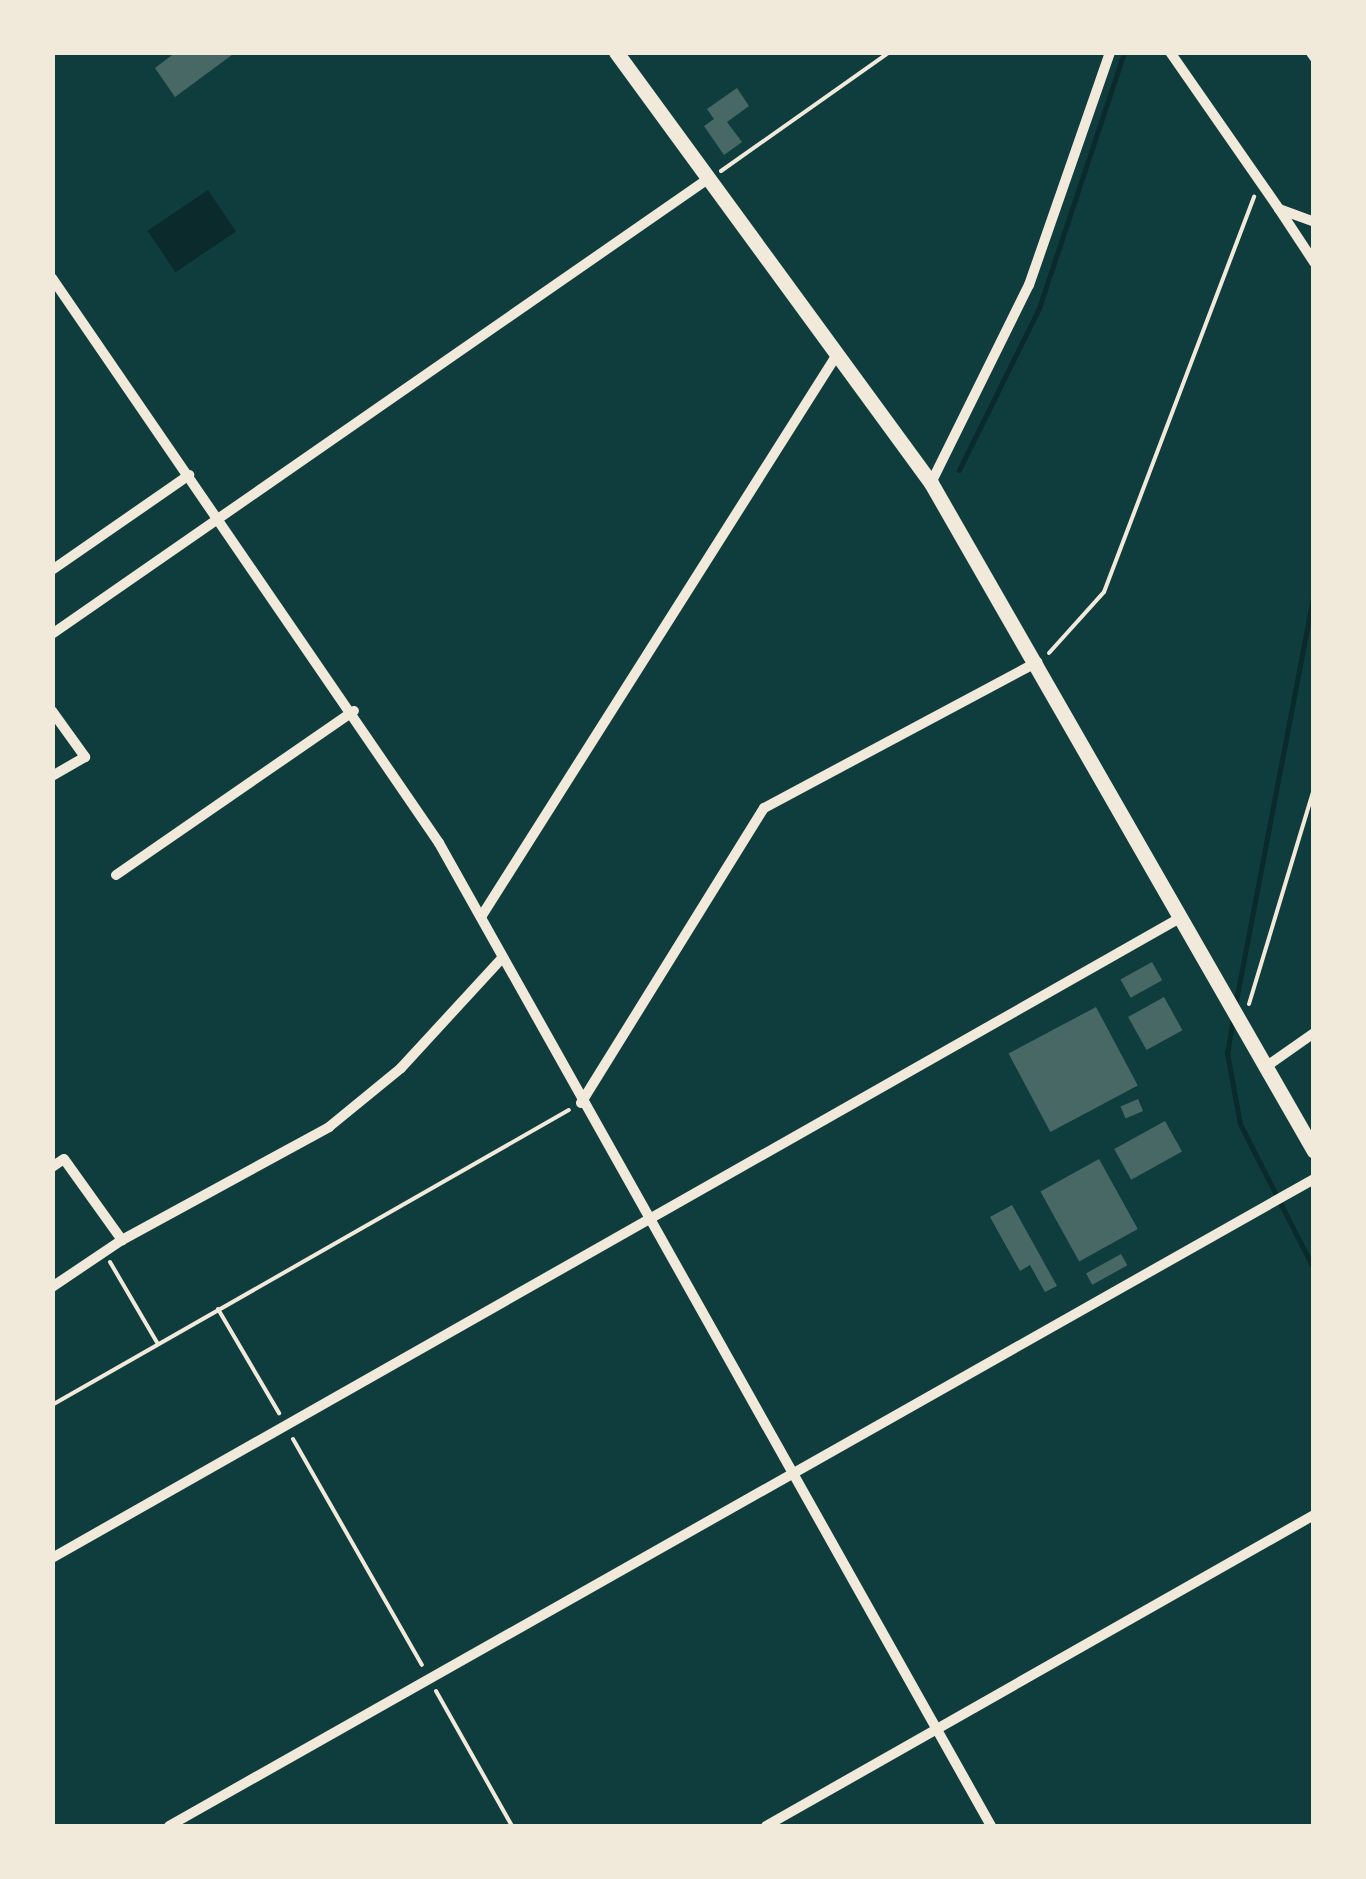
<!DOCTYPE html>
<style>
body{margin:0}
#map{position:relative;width:1366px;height:1879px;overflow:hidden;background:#0f3d3e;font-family:Cabin,sans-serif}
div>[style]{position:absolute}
.water>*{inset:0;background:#0a2a2b;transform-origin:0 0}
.stream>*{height:5px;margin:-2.5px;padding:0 2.5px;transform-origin:2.5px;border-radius:2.5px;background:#0a2a2b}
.building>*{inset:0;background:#486865;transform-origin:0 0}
.path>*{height:4px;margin:-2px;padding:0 2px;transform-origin:2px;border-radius:2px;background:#f1e9da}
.minor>*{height:10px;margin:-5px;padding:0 5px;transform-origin:5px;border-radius:5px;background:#f1e9da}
.tertiary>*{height:15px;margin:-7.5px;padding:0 7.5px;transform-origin:7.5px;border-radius:7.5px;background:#f1e9da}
span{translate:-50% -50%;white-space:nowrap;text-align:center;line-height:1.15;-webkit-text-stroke:8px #f1e9da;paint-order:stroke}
.frame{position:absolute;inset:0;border:55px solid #f1e9da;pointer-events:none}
</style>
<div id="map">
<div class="water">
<div style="left:208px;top:190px;width:50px;height:73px;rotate:56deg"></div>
</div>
<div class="stream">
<div style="left:959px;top:470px;width:181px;rotate:-63.7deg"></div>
<div style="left:1039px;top:308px;width:270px;rotate:-71.6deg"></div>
<div style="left:1235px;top:1006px;width:423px;rotate:-79.2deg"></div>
<div style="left:1233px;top:1017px;width:36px;rotate:99deg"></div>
<div style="left:1227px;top:1053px;width:72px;rotate:79.6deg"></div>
<div style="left:1240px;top:1124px;width:163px;rotate:63deg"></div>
</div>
<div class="building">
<div style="clip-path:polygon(176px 52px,236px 52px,175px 97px,155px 68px)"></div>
<div style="clip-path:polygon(737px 88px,749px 106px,727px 122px,742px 142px,724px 155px,704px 126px,714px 119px,707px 109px)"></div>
<div style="left:1152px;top:962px;width:21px;height:36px;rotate:61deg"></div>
<div style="left:1164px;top:997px;width:38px;height:41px;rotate:61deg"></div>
<div style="left:1096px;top:1007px;width:89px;height:99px;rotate:62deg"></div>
<div style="left:1138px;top:1099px;width:13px;height:19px;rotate:67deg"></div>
<div style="left:1165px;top:1121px;width:35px;height:58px;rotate:61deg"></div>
<div style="left:1099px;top:1159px;width:80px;height:67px;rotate:61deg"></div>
<div style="clip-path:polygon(1012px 1205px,1057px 1286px,1045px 1292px,1030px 1265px,1020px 1271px,990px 1217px)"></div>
<div style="left:1121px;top:1254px;width:13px;height:40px;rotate:61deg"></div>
</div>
<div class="path">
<div style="left:1307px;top:52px;width:12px;rotate:55deg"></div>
<div style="left:721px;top:171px;width:207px;rotate:-35.2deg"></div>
<div style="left:1049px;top:653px;width:82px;rotate:-48deg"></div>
<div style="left:1104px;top:592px;width:423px;rotate:-69.2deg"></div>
<div style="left:1249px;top:1004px;width:225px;rotate:-73.2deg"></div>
<div style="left:110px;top:1262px;width:95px;rotate:59.7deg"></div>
<div style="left:218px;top:1309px;width:121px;rotate:59.6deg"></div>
<div style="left:52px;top:1405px;width:595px;rotate:-29.71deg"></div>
<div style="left:293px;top:1439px;width:260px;rotate:60.3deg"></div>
<div style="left:436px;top:1691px;width:155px;rotate:60.6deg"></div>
</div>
<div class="minor">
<div style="left:1170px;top:52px;width:191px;rotate:55.2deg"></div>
<div style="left:1279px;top:209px;width:37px;rotate:20deg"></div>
<div style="left:1279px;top:209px;width:64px;rotate:56.6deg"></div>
<div style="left:52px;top:278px;width:685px;rotate:55.59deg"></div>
<div style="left:439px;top:843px;width:1127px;rotate:60.68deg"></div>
<div style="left:931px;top:483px;width:221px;rotate:-63.7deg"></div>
<div style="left:1029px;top:285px;width:247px;rotate:-70.8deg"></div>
<div style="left:52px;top:570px;width:167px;rotate:-34.7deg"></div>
<div style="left:52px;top:634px;width:798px;rotate:-34.75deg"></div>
<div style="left:52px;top:711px;width:57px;rotate:54.3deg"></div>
<div style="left:85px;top:757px;width:38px;rotate:150deg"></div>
<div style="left:116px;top:875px;width:289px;rotate:-34.6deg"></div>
<div style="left:481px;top:917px;width:667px;rotate:-57.67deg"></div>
<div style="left:1264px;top:1068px;width:61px;rotate:-35deg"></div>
<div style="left:581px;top:1103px;width:347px;rotate:-58.2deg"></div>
<div style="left:764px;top:808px;width:310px;rotate:-28.1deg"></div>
<div style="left:52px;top:1167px;width:14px;rotate:-34deg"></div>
<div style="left:64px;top:1159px;width:100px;rotate:54.4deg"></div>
<div style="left:52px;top:1287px;width:84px;rotate:-33.9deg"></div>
<div style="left:122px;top:1240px;width:236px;rotate:-28.6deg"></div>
<div style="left:329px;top:1127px;width:93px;rotate:-39.3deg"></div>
<div style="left:401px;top:1068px;width:149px;rotate:-47.4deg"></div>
<div style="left:52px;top:1558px;width:1297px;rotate:-29.57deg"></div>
<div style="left:169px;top:1826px;width:1315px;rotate:-29.47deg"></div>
<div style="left:766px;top:1826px;width:630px;rotate:-29.58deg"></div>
</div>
<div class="tertiary">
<div style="left:616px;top:52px;width:534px;rotate:53.84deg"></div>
<div style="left:931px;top:483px;width:770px;rotate:60.17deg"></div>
</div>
<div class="frame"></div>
</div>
